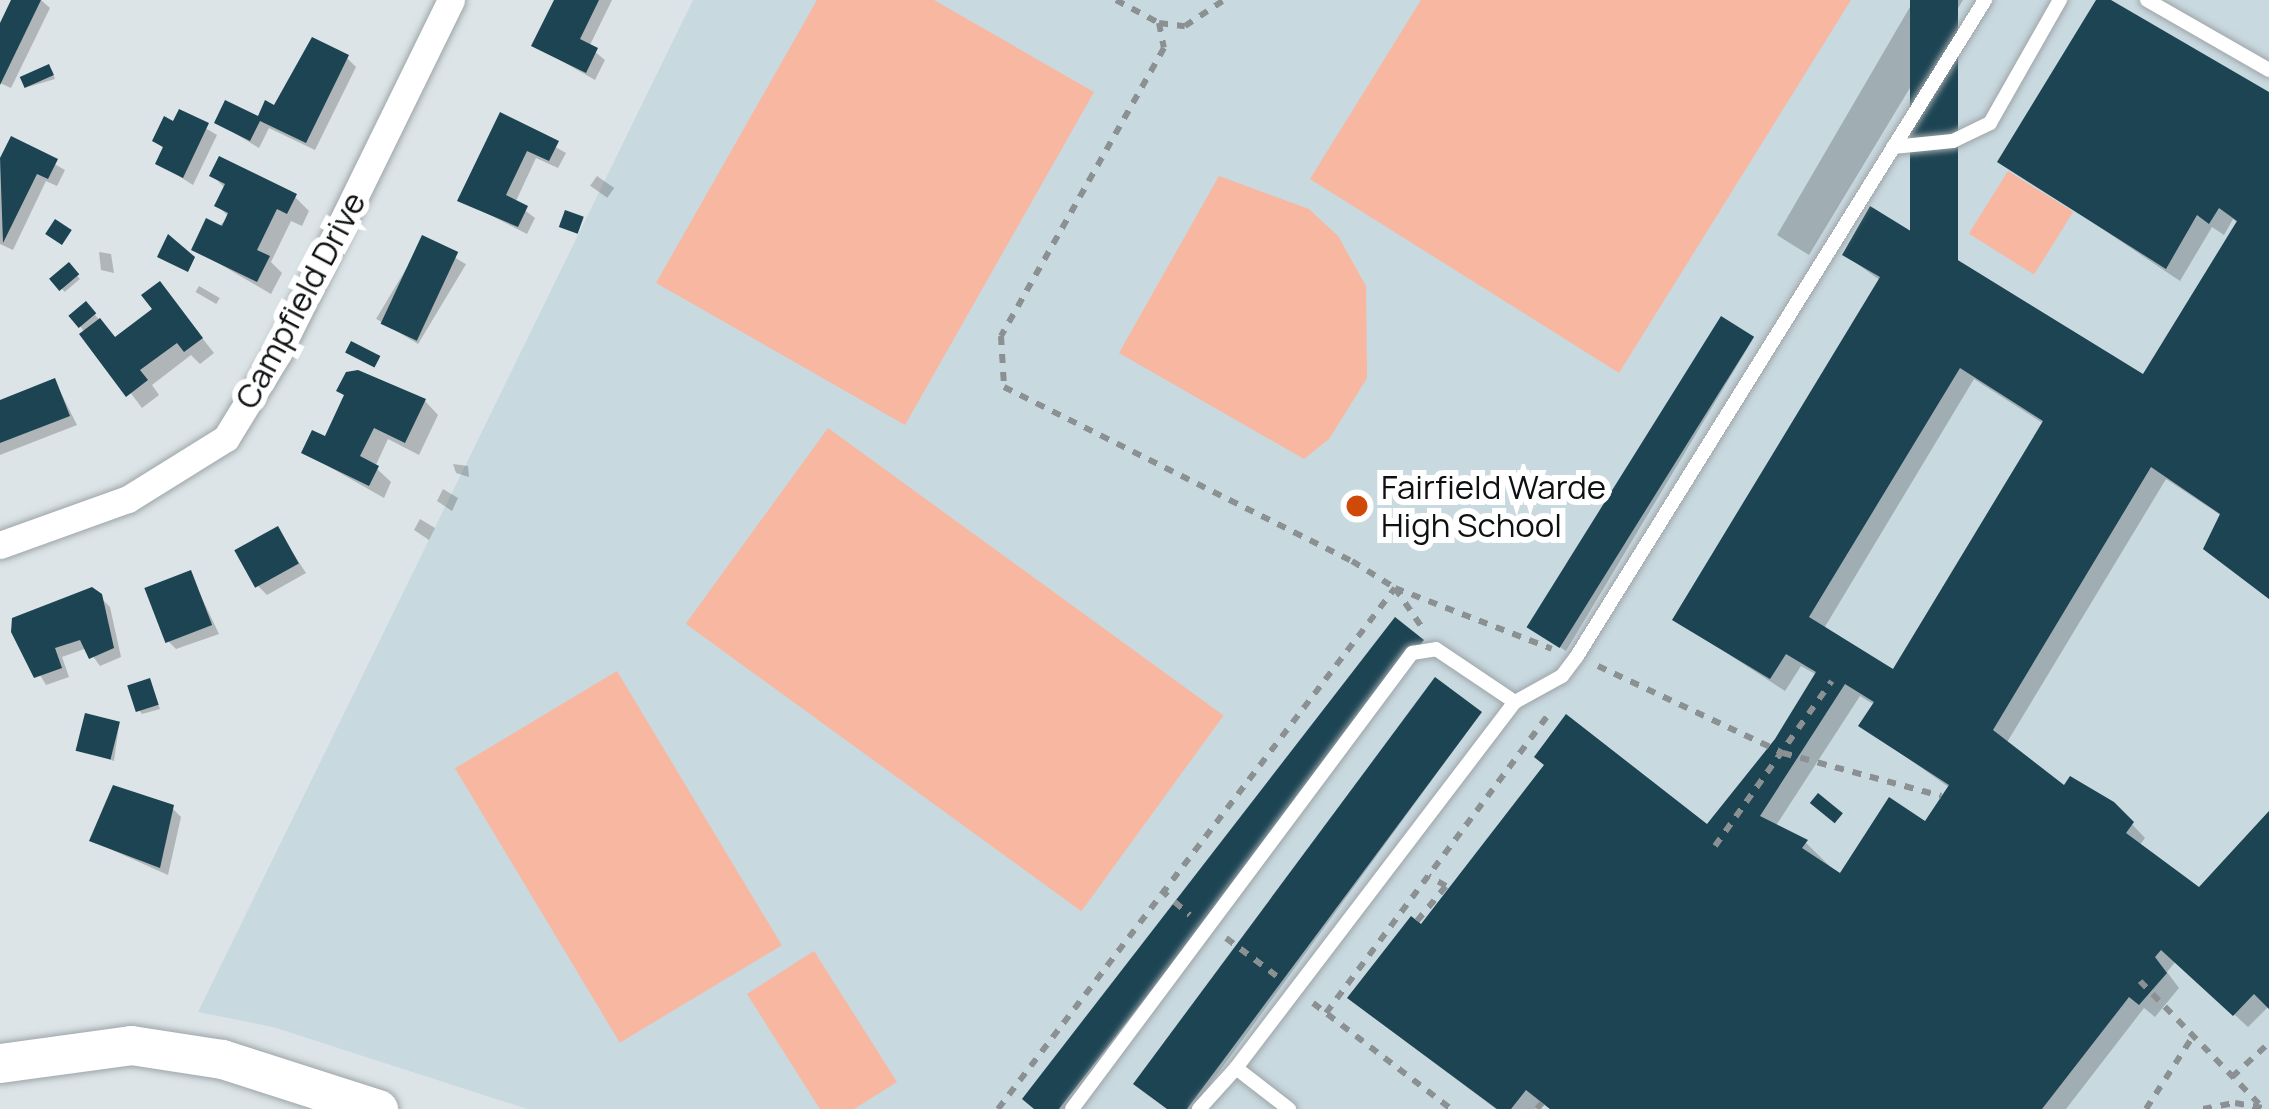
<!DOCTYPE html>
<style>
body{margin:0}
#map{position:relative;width:2269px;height:1109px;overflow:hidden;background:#dce4e7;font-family:Manrope,sans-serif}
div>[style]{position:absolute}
.built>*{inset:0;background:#c9d9e0}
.green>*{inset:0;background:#f8b7a0;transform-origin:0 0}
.shadow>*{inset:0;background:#0003;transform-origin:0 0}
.building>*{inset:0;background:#1c4453;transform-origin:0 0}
.path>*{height:6px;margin-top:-3px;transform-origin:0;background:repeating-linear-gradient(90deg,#8b9093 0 9px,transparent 0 18px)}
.roads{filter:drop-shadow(0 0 3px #9da5a8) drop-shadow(0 0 3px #9da5a8)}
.lane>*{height:14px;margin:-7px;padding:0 7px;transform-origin:7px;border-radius:7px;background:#fff}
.street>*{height:27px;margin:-13.5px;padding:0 13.5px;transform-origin:13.5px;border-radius:13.5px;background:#fff}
.secondary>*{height:39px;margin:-19.5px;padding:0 19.5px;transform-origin:19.5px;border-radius:19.5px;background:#fff}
.dots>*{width:33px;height:33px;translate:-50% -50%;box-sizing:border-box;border:6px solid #fff;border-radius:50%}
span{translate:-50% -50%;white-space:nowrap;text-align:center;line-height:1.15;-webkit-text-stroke:12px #fff;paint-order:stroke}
.street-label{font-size:33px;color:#0e1012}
.poi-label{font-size:33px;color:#0e1012}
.left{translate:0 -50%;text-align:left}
</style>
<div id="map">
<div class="built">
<div style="clip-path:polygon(693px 0,2269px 0,2269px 1109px,527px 1109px,273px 1027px,198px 1012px)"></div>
</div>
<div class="green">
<div style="clip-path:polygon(817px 0,934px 0,1094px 92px,905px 425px,656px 283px)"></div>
<div style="clip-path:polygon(1421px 0,1851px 0,1619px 373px,1310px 179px)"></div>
<div style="left:2008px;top:171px;width:77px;height:74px;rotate:32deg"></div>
<div style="clip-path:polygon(1219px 176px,1309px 209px,1338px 236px,1366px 286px,1367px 378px,1329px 439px,1304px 459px,1119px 353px)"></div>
<div style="left:828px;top:428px;width:489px;height:242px;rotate:36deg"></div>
<div style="left:617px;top:671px;width:320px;height:189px;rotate:59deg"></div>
<div style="clip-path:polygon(814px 951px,897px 1082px,854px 1109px,820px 1109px,747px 994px)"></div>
</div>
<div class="shadow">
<div style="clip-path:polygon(14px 0,41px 0,50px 8px,11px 88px,0 83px,0 30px)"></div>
<div style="clip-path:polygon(557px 0,612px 0,589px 47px,605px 60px,595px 80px,535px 46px)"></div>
<div style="clip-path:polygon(1914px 0,1963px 0,1809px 255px,1777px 235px)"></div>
<div style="clip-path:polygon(evenodd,2100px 0,2269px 95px,2269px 599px,2206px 549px,2222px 516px,2166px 479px,2006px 744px,2065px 789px,2113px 804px,2145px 838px,2139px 846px,2199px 891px,2269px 816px,2269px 1006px,2248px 1027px,2176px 961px,2167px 972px,2179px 988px,2155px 1017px,2144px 1008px,2066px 1109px,1550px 1109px,1541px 1102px,1535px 1109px,1496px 1109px,1365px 1011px,1421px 928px,1707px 828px,1778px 741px,1817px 675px,1801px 666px,1785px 691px,1676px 620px,1881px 281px,1845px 255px,2144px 378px,2239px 224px,2233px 219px,2224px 235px,2212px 227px,2180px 281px,2001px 161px,2100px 0,1974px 379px,2044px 424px,1894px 673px,1823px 630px,1974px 379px,2100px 0,1860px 696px,1875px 705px,1862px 726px,1950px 788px,1926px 825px,1841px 877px,1806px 843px,1775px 827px,1860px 696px)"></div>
<div style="clip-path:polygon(347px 58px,356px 67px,315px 150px,269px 128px,259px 148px,218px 123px,259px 120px)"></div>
<div style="clip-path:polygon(52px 71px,55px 79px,28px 87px)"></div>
<div style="clip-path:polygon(180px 113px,217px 135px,193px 185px,158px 163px,165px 150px,155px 140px)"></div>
<div style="clip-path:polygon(501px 116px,566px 153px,558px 168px,536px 158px,515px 203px,535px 218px,527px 234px,461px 200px)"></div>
<div style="clip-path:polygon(12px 140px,65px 170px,57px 186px,46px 181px,13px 250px,0 244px,0 165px)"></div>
<div style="clip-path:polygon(213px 176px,295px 197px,309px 211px,302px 226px,291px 221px,271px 262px,282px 273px,271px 294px,194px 249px,229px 217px,218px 206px,226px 189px)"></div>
<div style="left:597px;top:176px;width:21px;height:12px;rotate:35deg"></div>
<div style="left:424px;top:239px;width:49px;height:93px;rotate:31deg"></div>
<div style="clip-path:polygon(99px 252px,111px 254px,114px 273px,101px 270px)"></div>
<div style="left:69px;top:266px;width:17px;height:20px;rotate:50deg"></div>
<div style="clip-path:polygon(160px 285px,214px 353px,200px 364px,191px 355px,152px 385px,159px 395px,142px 408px,80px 326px,86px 305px,117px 339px,156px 309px)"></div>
<div style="left:199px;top:286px;width:24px;height:7px;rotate:30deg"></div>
<div style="clip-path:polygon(1753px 339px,1566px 651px,1535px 631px)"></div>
<div style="clip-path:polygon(55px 381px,77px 425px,0 455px,0 402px)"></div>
<div style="clip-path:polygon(340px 391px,425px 401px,438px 415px,419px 455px,388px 439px,375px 467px,391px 482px,384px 498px,305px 453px,326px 439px,347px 398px)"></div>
<div style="clip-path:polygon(453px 464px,468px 466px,469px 477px,456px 473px)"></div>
<div style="clip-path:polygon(443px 489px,458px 498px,452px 511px,437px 501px)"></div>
<div style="clip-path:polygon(420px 519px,435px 528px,429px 540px,414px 530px)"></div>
<div style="clip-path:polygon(278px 530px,306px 573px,267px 595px,258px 586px)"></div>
<div style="clip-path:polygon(190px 573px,219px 634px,176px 649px,167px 640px)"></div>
<div style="clip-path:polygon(100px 597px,110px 607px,121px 657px,100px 666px,87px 648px,62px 657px,69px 677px,46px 685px,14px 631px)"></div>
<div style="clip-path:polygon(1396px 622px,1425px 646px,1066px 1109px,1038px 1109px)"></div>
<div style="clip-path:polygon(150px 681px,160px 709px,142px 714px,139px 710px)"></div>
<div style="clip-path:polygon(1480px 714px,1192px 1109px,1170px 1109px)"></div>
<div style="clip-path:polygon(119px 725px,114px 761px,79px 750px)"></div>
<div style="clip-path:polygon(172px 808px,181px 817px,168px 875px,92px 841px)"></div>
</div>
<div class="building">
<div style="clip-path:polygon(11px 0,41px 0,0 85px,0 23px)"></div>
<div style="clip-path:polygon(554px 0,599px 0,580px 39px,598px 48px,586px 73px,531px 46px)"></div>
<div style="left:1910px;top:0;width:48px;height:271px"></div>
<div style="clip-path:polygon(evenodd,2096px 0,2111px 0,2269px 92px,2269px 599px,2203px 549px,2220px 514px,2151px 467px,1993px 730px,2064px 785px,2070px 776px,2114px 802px,2134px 822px,2126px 833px,2199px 887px,2269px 811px,2269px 1009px,2254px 994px,2233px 1016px,2161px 950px,2155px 957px,2167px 973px,2139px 1005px,2129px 997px,2042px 1109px,1550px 1109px,1526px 1090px,1511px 1109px,1497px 1109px,1347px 998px,1411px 916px,1421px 924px,1544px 765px,1534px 757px,1566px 714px,1707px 824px,1775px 739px,1816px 672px,1786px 654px,1770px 679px,1672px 620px,1880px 277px,1842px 255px,1870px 206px,2143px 374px,2237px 221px,2219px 208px,2209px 224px,2197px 215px,2166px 269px,1997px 162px,2096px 0,1960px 368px,2043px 421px,1893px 669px,1809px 617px,1960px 368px,2096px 0,1845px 684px,1874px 702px,1858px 726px,1949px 785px,1925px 821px,1889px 797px,1840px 873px,1802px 848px,1808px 840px,1760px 816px,1845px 684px)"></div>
<div style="clip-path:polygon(312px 37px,349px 55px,306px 143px,260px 121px,250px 141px,214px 123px,225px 100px,258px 116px,265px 100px,274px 105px)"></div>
<div style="left:49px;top:64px;width:12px;height:32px;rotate:66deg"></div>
<div style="clip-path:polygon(179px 109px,209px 123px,183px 178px,155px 164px,163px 147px,152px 141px,164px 116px,173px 121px)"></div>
<div style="clip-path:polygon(500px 112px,559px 141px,549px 161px,527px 151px,506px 195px,528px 206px,518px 227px,457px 201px)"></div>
<div style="clip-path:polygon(11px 136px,58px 159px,48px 179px,37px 174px,3px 243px,0 158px)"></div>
<div style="clip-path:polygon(219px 156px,297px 194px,287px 214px,277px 209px,257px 250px,270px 256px,257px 282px,191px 250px,206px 218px,222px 226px,228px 213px,214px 206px,225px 184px,209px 176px)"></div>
<div style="left:565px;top:210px;width:20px;height:18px;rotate:20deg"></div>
<div style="left:55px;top:219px;width:20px;height:18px;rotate:33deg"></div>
<div style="clip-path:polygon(168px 234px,195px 257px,188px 272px,157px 257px)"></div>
<div style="left:422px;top:235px;width:40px;height:98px;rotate:25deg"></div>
<div style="left:69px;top:262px;width:16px;height:26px;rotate:50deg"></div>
<div style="clip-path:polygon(160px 281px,203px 338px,184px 352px,177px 343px,140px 370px,148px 380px,126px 397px,79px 334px,100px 318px,115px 337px,152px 309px,141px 295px)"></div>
<div style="left:86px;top:301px;width:16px;height:23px;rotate:50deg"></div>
<div style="left:1721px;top:316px;width:39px;height:367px;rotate:32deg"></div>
<div style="left:351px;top:341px;width:33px;height:13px;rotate:27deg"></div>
<div style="clip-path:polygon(358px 370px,426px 399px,405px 443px,374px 428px,360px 456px,379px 466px,369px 486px,301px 453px,312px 430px,325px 436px,344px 395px,336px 391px,346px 372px)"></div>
<div style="clip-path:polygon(55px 378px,70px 416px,0 443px,0 400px)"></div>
<div style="left:278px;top:526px;width:43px;height:50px;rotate:61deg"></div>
<div style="left:191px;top:570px;width:59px;height:50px;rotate:69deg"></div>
<div style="clip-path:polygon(92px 587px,102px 594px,114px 648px,89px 659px,80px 640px,55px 648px,62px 668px,34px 678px,11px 632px,12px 618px)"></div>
<div style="clip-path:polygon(1395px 617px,1424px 640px,1059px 1109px,1034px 1109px,1022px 1099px)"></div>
<div style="clip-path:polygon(1435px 677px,1482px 712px,1187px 1109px,1167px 1109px,1133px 1084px)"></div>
<div style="left:150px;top:678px;width:28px;height:24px;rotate:72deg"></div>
<div style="left:85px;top:713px;width:36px;height:39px;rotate:14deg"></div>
<div style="clip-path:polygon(113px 785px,174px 805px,160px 868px,89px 841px)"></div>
<div style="left:1818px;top:793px;width:32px;height:13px;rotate:39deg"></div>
</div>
<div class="path">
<div style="left:1116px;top:0;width:49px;rotate:28.1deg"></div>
<div style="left:1159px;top:23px;width:25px;rotate:79deg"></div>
<div style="left:1164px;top:48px;width:331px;rotate:119.5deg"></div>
<div style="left:1001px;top:336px;width:51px;rotate:86.6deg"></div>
<div style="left:1004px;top:387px;width:389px;rotate:26.6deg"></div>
<div style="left:1352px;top:561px;width:51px;rotate:32.1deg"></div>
<div style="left:1395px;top:588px;width:46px;rotate:55.6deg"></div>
<div style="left:1159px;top:23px;width:26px;rotate:7deg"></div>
<div style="left:1185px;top:26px;width:47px;rotate:-33.7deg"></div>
<div style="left:1598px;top:666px;width:204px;rotate:25.2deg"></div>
<div style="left:1783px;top:753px;width:164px;rotate:15.2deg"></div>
<div style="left:1715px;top:846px;width:202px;rotate:-54.7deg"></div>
<div style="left:1161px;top:890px;width:38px;rotate:41deg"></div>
<div style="left:1417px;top:921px;width:45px;rotate:-50.4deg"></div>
<div style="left:1446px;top:886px;width:20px;rotate:-150deg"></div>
<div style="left:1226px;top:938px;width:65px;rotate:36.9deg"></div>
<div style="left:2140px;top:981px;width:173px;rotate:45.9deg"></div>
<div style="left:1313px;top:1003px;width:174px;rotate:37.5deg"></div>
<div style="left:1326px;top:1013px;width:374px;rotate:-53.3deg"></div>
<div style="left:2232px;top:1077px;width:50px;rotate:-42.6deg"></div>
<div style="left:998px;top:1109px;width:655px;rotate:-52.69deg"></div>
<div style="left:1395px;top:588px;width:168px;rotate:21.2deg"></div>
<div style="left:1537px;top:1109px;width:8px;rotate:-50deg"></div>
<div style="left:2146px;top:1109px;width:87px;rotate:-57.2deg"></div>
<div style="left:2203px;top:1109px;width:33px;rotate:-11deg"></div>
<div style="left:2235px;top:1103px;width:35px;rotate:10deg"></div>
</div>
<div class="roads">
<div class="lane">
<div style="left:2147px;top:0;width:141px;rotate:29.8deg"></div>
<div style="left:1893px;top:147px;width:60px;rotate:-5.7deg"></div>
<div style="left:1953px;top:141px;width:41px;rotate:-25.9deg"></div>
<div style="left:1990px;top:123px;width:142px;rotate:-60.4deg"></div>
<div style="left:1236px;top:1068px;width:460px;rotate:-52.7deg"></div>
<div style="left:1515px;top:702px;width:54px;rotate:-29deg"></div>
<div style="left:1562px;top:676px;width:25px;rotate:-53deg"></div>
<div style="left:1577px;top:656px;width:773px;rotate:-58.12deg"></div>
<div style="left:1072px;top:1109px;width:569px;rotate:-53.29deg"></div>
<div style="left:1412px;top:653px;width:24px;rotate:-9deg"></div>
<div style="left:1436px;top:649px;width:95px;rotate:33.9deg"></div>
<div style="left:1199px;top:1109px;width:55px;rotate:-47.9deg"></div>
<div style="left:1236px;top:1068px;width:67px;rotate:37.7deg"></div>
</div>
<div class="street">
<div style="left:0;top:545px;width:136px;rotate:-19.8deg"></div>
<div style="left:128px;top:499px;width:115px;rotate:-31.9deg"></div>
<div style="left:226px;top:438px;width:100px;rotate:-58.5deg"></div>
<div style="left:278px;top:353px;width:393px;rotate:-63.9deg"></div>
</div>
<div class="secondary">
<div style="left:0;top:1063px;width:132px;rotate:-7.8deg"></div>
<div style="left:131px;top:1045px;width:92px;rotate:8.7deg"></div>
<div style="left:222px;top:1059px;width:164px;rotate:17.8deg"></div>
</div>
</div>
<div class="dots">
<div style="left:1357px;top:506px;background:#cf4909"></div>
</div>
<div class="street-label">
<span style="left:300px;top:300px;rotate:-62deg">Campfield Drive</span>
</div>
<div class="poi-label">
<span class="left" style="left:1381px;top:506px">Fairfield Warde<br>High School</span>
</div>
</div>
